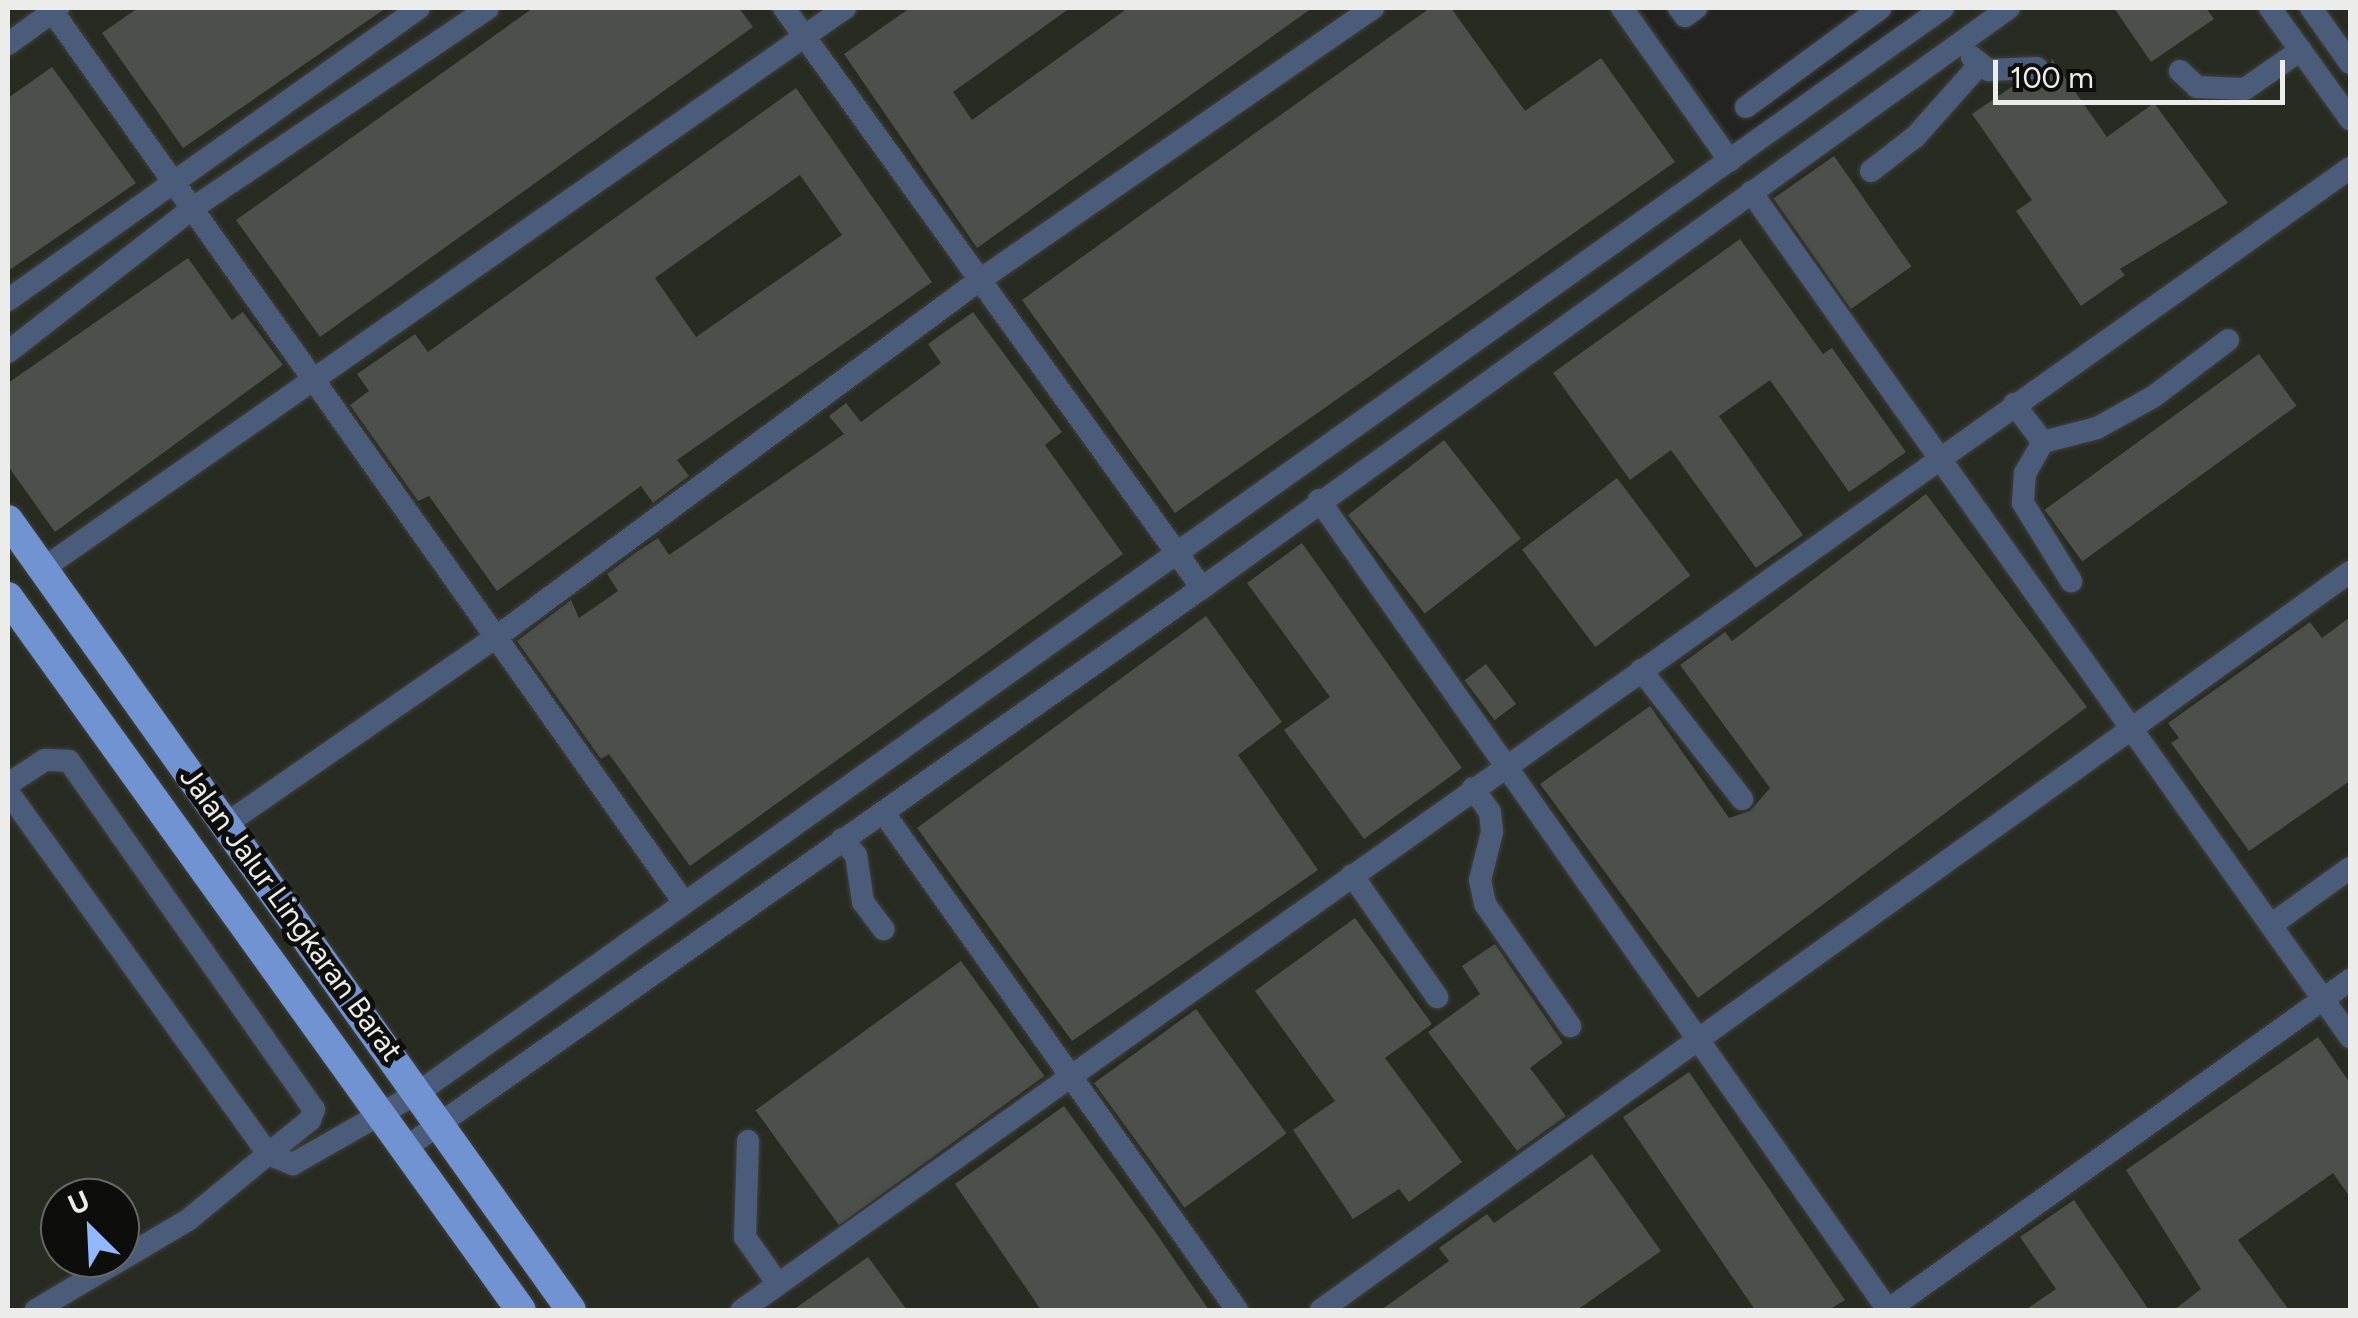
<!DOCTYPE html>
<style>
body{margin:0}
#map{position:relative;width:2358px;height:1318px;overflow:hidden;background:#232421;font-family:Figtree,sans-serif}
div>[style]{position:absolute}
.built>*{inset:0;background:#282b22}
.building>*{inset:0;background:#4d4f4b;transform-origin:0 0}
.roads{filter:drop-shadow(0 0 2px #3f403d) drop-shadow(0 0 2px #3f403d)}
.minor>*{height:22px;margin:-11px;padding:0 11px;transform-origin:11px;border-radius:11px;background:#4b5c7a}
.major>*{height:30px;margin:-15px;padding:0 15px;transform-origin:15px;border-radius:15px;background:#7193d2}
span{translate:-50% -50%;white-space:nowrap;text-align:center;line-height:1.15;-webkit-text-stroke:10px #0d0d0c;paint-order:stroke}
.street-label{font-size:30px;color:#ecedeb}
.frame{position:absolute;inset:0;border:10px solid #ecedeb;pointer-events:none}
.north{position:absolute;left:40px;top:1178px;width:100px;height:100px;box-sizing:border-box;background:#0d0d0c;border:2px solid #666765;border-radius:50%;rotate:336deg;font-size:28px;font-weight:700;line-height:40px;text-align:center;color:#ecedeb}
.north::after{content:'';display:block;margin:auto;width:35px;height:45px;background:#92b7fd;clip-path:polygon(50% 0,100% 100%,50% 72%,0 100%)}
.scale{position:absolute;left:1993px;top:60px;width:292px;height:45px;box-sizing:border-box;border:5px solid #ecedeb;border-top:0;padding-left:12px;font-size:30px;line-height:35px;white-space:nowrap;color:#ecedeb;-webkit-text-stroke:8px #0d0d0c;paint-order:stroke}
</style>
<div id="map">
<div class="built">
<div style="clip-path:polygon(evenodd,8px 8px,1640px 8px,1737px 144px,1925px 8px,2350px 8px,2350px 1310px,8px 1310px,8px 8px,60px 1198px,120px 1198px,120px 1258px,60px 1258px,60px 1198px)"></div>
</div>
<div class="building">
<div style="clip-path:polygon(138px 8px,386px 8px,183px 148px,102px 33px)"></div>
<div style="clip-path:polygon(533px 8px,739px 8px,753px 27px,320px 337px,236px 220px)"></div>
<div style="clip-path:polygon(910px 8px,1070px 8px,953px 92px,972px 120px,1128px 8px,1312px 8px,977px 248px,844px 54px)"></div>
<div style="clip-path:polygon(1430px 8px,1451px 8px,1525px 111px,1601px 58px,1675px 162px,1175px 513px,1022px 300px)"></div>
<div style="clip-path:polygon(2114px 8px,2206px 8px,2214px 19px,2151px 62px)"></div>
<div style="clip-path:polygon(2052px 59px,2107px 137px,2154px 103px,2228px 203px,2120px 269px,2125px 275px,2081px 306px,2016px 211px,2032px 200px,1972px 114px,2016px 84px,2046px 80px)"></div>
<div style="clip-path:polygon(52px 67px,136px 183px,8px 271px,8px 98px)"></div>
<div style="clip-path:polygon(evenodd,796px 88px,932px 282px,677px 460px,689px 476px,653px 503px,641px 486px,497px 591px,429px 496px,418px 501px,350px 405px,369px 391px,357px 374px,415px 334px,428px 352px,796px 88px,800px 175px,842px 235px,696px 337px,655px 278px,800px 175px)"></div>
<div style="left:1834px;top:156px;width:135px;height:74px;rotate:55deg"></div>
<div style="clip-path:polygon(1740px 239px,1823px 354px,1832px 348px,1906px 452px,1849px 492px,1770px 380px,1719px 416px,1803px 535px,1756px 568px,1671px 450px,1630px 480px,1553px 373px)"></div>
<div style="clip-path:polygon(188px 258px,232px 320px,243px 312px,283px 365px,55px 532px,8px 466px,8px 383px)"></div>
<div style="clip-path:polygon(973px 312px,1062px 432px,1045px 445px,1123px 554px,690px 866px,609px 754px,601px 759px,517px 641px,571px 600px,579px 618px,618px 591px,607px 574px,635px 553px,658px 538px,669px 555px,844px 434px,829px 416px,846px 403px,861px 422px,941px 363px,928px 344px)"></div>
<div style="left:2259px;top:354px;width:64px;height:265px;rotate:54deg"></div>
<div style="left:1444px;top:440px;width:125px;height:122px;rotate:52deg"></div>
<div style="left:1617px;top:478px;width:122px;height:119px;rotate:53deg"></div>
<div style="clip-path:polygon(1926px 494px,2087px 707px,1698px 998px,1540px 784px,1650px 706px,1729px 818px,1750px 811px,1770px 788px,1680px 665px,1725px 632px,1732px 641px)"></div>
<div style="clip-path:polygon(1302px 543px,1462px 768px,1364px 839px,1284px 730px,1330px 697px,1247px 583px)"></div>
<div style="clip-path:polygon(1206px 616px,1282px 722px,1238px 755px,1318px 870px,1072px 1041px,917px 828px)"></div>
<div style="clip-path:polygon(2350px 617px,2350px 781px,2249px 851px,2171px 743px,2179px 738px,2168px 723px,2310px 622px,2322px 638px)"></div>
<div style="left:1486px;top:664px;width:50px;height:27px;rotate:53deg"></div>
<div style="clip-path:polygon(1355px 918px,1432px 1024px,1385px 1058px,1462px 1162px,1409px 1202px,1399px 1189px,1353px 1219px,1293px 1130px,1335px 1101px,1255px 991px)"></div>
<div style="clip-path:polygon(1495px 944px,1563px 1043px,1530px 1068px,1566px 1116px,1517px 1151px,1428px 1032px,1480px 994px,1462px 966px)"></div>
<div style="left:961px;top:961px;width:142px;height:254px;rotate:54deg"></div>
<div style="left:1196px;top:1009px;width:154px;height:126px;rotate:54deg"></div>
<div style="clip-path:polygon(2318px 1037px,2350px 1083px,2350px 1197px,2333px 1173px,2238px 1240px,2289px 1310px,2174px 1310px,2201px 1289px,2126px 1170px)"></div>
<div style="clip-path:polygon(1689px 1072px,1845px 1300px,1829px 1310px,1755px 1310px,1623px 1117px)"></div>
<div style="clip-path:polygon(1064px 1106px,1156px 1233px,1209px 1310px,1041px 1310px,955px 1184px)"></div>
<div style="clip-path:polygon(1592px 1154px,1661px 1251px,1577px 1310px,1381px 1310px,1449px 1261px,1439px 1248px,1487px 1214px,1494px 1223px)"></div>
<div style="clip-path:polygon(2074px 1200px,2149px 1310px,2025px 1310px,2056px 1289px,2020px 1237px)"></div>
<div style="clip-path:polygon(868px 1257px,907px 1310px,793px 1310px)"></div>
</div>
<div class="roads">
<div class="minor">
<div style="left:50px;top:8px;width:1095px;rotate:54.67deg"></div>
<div style="left:784px;top:8px;width:715px;rotate:54.22deg"></div>
<div style="left:1622px;top:8px;width:187px;rotate:54.8deg"></div>
<div style="left:1679px;top:8px;width:10px;rotate:53deg"></div>
<div style="left:1685px;top:16px;width:14px;rotate:-36deg"></div>
<div style="left:2270px;top:8px;width:137px;rotate:54.2deg"></div>
<div style="left:2311px;top:8px;width:67px;rotate:54.7deg"></div>
<div style="left:8px;top:44px;width:62px;rotate:-35.8deg"></div>
<div style="left:1972px;top:57px;width:21px;rotate:39deg"></div>
<div style="left:1988px;top:70px;width:49px;rotate:-2.3deg"></div>
<div style="left:2180px;top:71px;width:23px;rotate:43deg"></div>
<div style="left:2197px;top:87px;width:48px;rotate:2.4deg"></div>
<div style="left:2245px;top:89px;width:68px;rotate:-34.9deg"></div>
<div style="left:1746px;top:107px;width:167px;rotate:-36.3deg"></div>
<div style="left:1871px;top:171px;width:57px;rotate:-37.9deg"></div>
<div style="left:1916px;top:136px;width:95px;rotate:-48.4deg"></div>
<div style="left:1751px;top:192px;width:1036px;rotate:54.67deg"></div>
<div style="left:8px;top:300px;width:504px;rotate:-35.39deg"></div>
<div style="left:8px;top:352px;width:234px;rotate:-37.9deg"></div>
<div style="left:193px;top:208px;width:356px;rotate:-34.1deg"></div>
<div style="left:2014px;top:404px;width:48px;rotate:52.7deg"></div>
<div style="left:2043px;top:442px;width:56px;rotate:-14.5deg"></div>
<div style="left:2097px;top:428px;width:64px;rotate:-29deg"></div>
<div style="left:2153px;top:397px;width:94px;rotate:-37.2deg"></div>
<div style="left:2043px;top:442px;width:36px;rotate:120deg"></div>
<div style="left:2025px;top:473px;width:30px;rotate:94deg"></div>
<div style="left:2023px;top:503px;width:92px;rotate:58.4deg"></div>
<div style="left:1319px;top:500px;width:990px;rotate:54.91deg"></div>
<div style="left:1888px;top:1310px;width:568px;rotate:-35.54deg"></div>
<div style="left:41px;top:570px;width:981px;rotate:-34.95deg"></div>
<div style="left:1641px;top:670px;width:164px;rotate:51.9deg"></div>
<div style="left:8px;top:784px;width:44px;rotate:-33deg"></div>
<div style="left:45px;top:760px;width:24px;rotate:2deg"></div>
<div style="left:69px;top:761px;width:426px;rotate:54.9deg"></div>
<div style="left:314px;top:1109px;width:12px;rotate:110deg"></div>
<div style="left:310px;top:1120px;width:54px;rotate:141deg"></div>
<div style="left:268px;top:1154px;width:27px;rotate:22deg"></div>
<div style="left:293px;top:1164px;width:145px;rotate:-29.7deg"></div>
<div style="left:419px;top:1092px;width:1870px;rotate:-35.42deg"></div>
<div style="left:1473px;top:788px;width:29px;rotate:55deg"></div>
<div style="left:1490px;top:812px;width:20px;rotate:84deg"></div>
<div style="left:1492px;top:832px;width:49px;rotate:104deg"></div>
<div style="left:1480px;top:880px;width:25px;rotate:78deg"></div>
<div style="left:1485px;top:904px;width:149px;rotate:55.1deg"></div>
<div style="left:8px;top:792px;width:446px;rotate:54.3deg"></div>
<div style="left:268px;top:1154px;width:104px;rotate:140.5deg"></div>
<div style="left:188px;top:1220px;width:177px;rotate:149.4deg"></div>
<div style="left:883px;top:812px;width:611px;rotate:54.59deg"></div>
<div style="left:226px;top:824px;width:327px;rotate:-34.7deg"></div>
<div style="left:495px;top:638px;width:599px;rotate:-36.45deg"></div>
<div style="left:977px;top:282px;width:482px;rotate:-34.7deg"></div>
<div style="left:842px;top:839px;width:21px;rotate:49deg"></div>
<div style="left:856px;top:855px;width:48px;rotate:81.5deg"></div>
<div style="left:863px;top:902px;width:34px;rotate:53deg"></div>
<div style="left:1352px;top:875px;width:149px;rotate:55.1deg"></div>
<div style="left:2271px;top:925px;width:97px;rotate:-35.8deg"></div>
<div style="left:748px;top:1141px;width:96px;rotate:91.8deg"></div>
<div style="left:745px;top:1237px;width:57px;rotate:54.9deg"></div>
<div style="left:404px;top:1149px;width:975px;rotate:-35.11deg"></div>
<div style="left:1202px;top:588px;width:994px;rotate:-35.71deg"></div>
<div style="left:742px;top:1310px;width:1972px;rotate:-35.38deg"></div>
<div style="left:1321px;top:1310px;width:1266px;rotate:-35.65deg"></div>
</div>
<div class="major">
<div style="left:8px;top:520px;width:970px;rotate:54.52deg"></div>
<div style="left:8px;top:597px;width:878px;rotate:54.27deg"></div>
</div>
</div>
<div class="street-label">
<span style="left:291px;top:914px;rotate:54deg">Jalan Jalur Lingkaran Barat</span>
</div>
<div class="frame"></div>
<div class="north">U</div>
<div class="scale">100 m</div>
</div>
